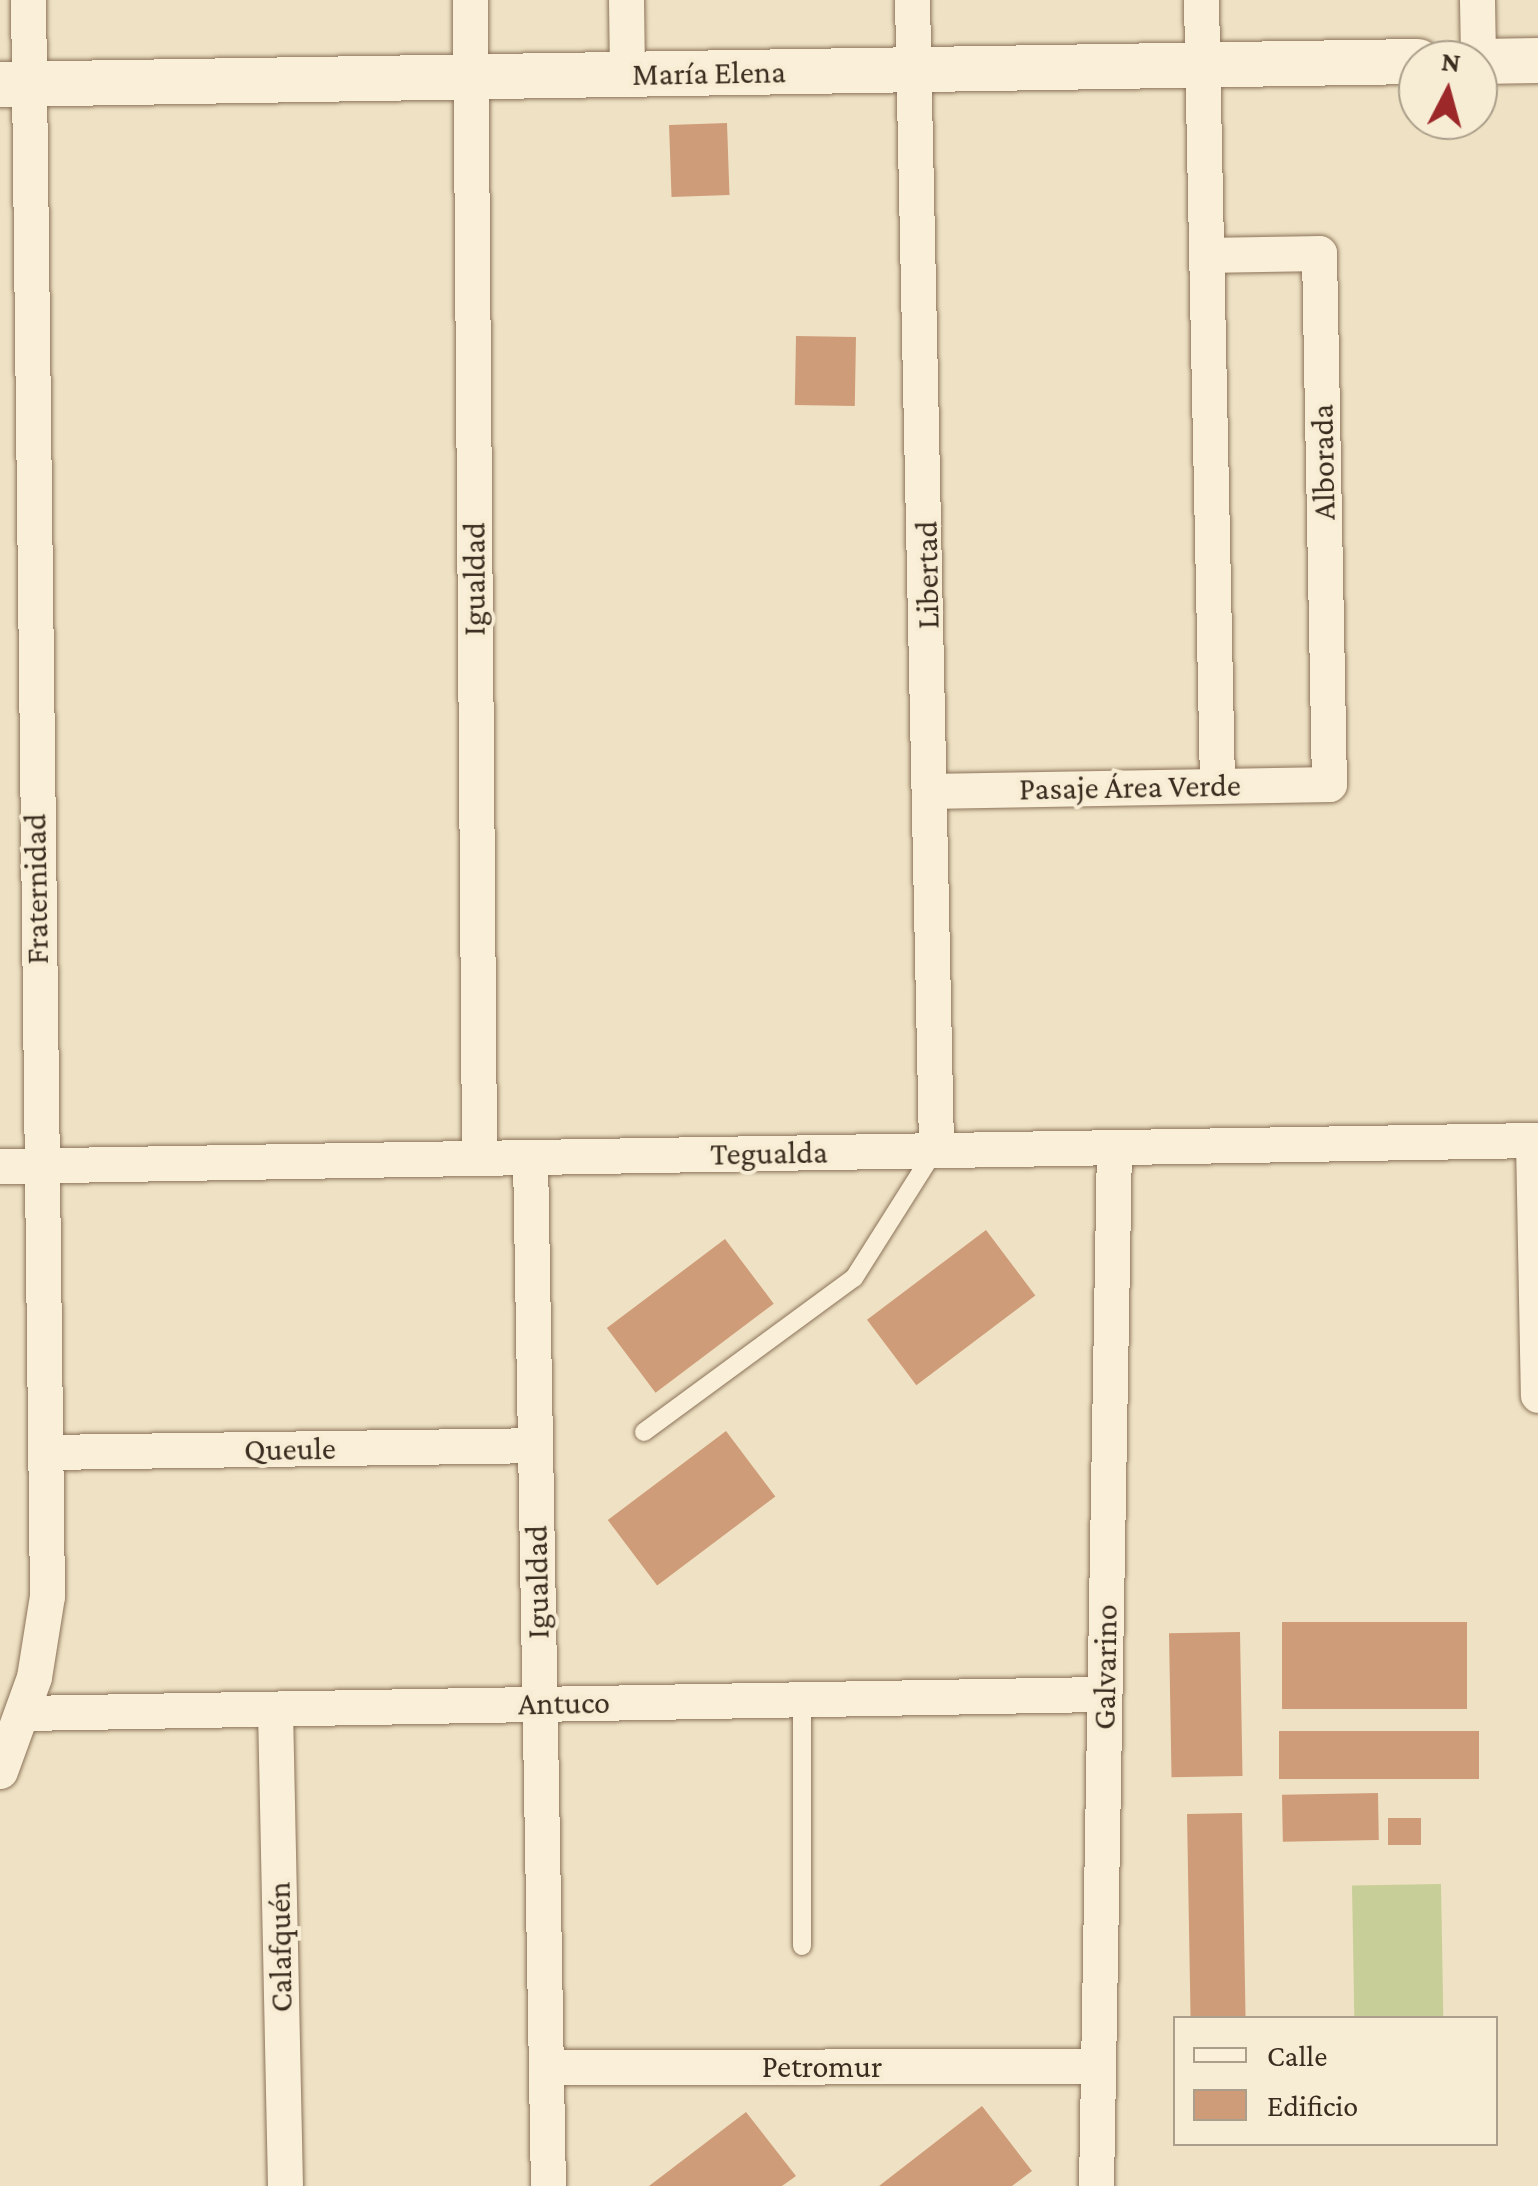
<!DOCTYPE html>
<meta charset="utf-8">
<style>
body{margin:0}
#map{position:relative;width:1538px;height:2186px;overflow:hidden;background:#efe2c4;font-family:"Crimson Pro",serif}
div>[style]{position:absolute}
.green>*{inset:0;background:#c8ce97;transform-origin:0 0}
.building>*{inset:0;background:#cf9c79;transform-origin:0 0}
.roads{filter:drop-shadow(0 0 2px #8b735a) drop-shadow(0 0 2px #8b735a)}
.service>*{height:18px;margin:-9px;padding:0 9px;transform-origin:9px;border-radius:9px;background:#faefd8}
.minor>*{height:35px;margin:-17.5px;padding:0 17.5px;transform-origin:17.5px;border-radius:17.5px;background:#faefd8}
.tertiary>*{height:45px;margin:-22.5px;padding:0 22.5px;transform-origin:22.5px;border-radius:22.5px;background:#faefd8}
span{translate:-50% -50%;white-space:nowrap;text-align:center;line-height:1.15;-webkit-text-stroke:8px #f7ecd4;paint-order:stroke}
.street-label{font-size:32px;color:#3a2c1e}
.legend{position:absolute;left:1173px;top:2016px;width:325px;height:130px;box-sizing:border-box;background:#f7ecd4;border:2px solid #ab9f8b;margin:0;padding:12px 18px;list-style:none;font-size:30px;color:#3a2c1e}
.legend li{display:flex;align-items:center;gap:20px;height:50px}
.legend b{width:50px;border:2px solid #ab9f8b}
.north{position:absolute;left:1398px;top:40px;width:100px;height:100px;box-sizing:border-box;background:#f7ecd4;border:2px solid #ab9f8b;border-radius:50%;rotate:6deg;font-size:28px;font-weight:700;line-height:40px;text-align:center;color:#3a2c1e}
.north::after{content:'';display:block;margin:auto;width:35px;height:45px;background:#9c2829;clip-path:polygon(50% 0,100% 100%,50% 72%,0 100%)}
</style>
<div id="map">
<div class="green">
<div style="left:1441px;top:1884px;width:134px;height:89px;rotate:89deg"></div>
</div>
<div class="building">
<div style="left:727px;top:123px;width:72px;height:58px;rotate:88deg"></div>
<div style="left:796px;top:336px;width:60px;height:69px;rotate:1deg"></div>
<div style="left:986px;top:1230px;width:82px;height:149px;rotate:53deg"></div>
<div style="left:725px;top:1239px;width:81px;height:148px;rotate:53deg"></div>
<div style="left:726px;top:1431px;width:82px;height:148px;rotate:53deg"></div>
<div style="left:1282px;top:1622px;width:185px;height:87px"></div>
<div style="left:1240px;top:1632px;width:144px;height:71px;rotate:89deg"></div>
<div style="left:1479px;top:1731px;width:48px;height:200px;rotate:90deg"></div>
<div style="left:1378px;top:1793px;width:47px;height:96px;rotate:89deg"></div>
<div style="left:1242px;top:1813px;width:205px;height:55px;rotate:89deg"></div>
<div style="left:1388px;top:1818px;width:33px;height:27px"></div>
<div style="clip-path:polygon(982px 2106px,1032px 2171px,1012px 2186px,879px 2186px)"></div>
<div style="clip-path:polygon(746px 2112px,796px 2176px,782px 2186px,649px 2186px)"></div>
</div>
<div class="roads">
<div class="service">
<div style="left:644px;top:1432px;width:260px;rotate:-36.3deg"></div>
<div style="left:854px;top:1278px;width:151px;rotate:-57.7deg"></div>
<div style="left:802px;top:1946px;width:246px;rotate:-90deg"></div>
</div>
<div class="minor">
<div style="left:470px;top:0;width:1158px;rotate:89.55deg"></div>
<div style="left:626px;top:0;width:75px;rotate:89.2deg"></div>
<div style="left:912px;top:0;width:1150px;rotate:88.8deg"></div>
<div style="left:1201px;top:0;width:786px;rotate:88.83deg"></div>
<div style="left:1477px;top:0;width:60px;rotate:89deg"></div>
<div style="left:930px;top:791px;width:399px;rotate:-1deg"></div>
<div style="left:1329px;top:784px;width:531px;rotate:-91.08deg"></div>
<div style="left:1319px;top:253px;width:113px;rotate:179deg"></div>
<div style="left:1533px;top:1141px;width:254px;rotate:88.9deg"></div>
<div style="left:530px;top:1157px;width:1029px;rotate:89deg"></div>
<div style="left:0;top:1166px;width:1538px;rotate:-0.97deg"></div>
<div style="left:45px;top:1452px;width:490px;rotate:-0.8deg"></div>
<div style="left:275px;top:1709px;width:477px;rotate:88.8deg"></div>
<div style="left:23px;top:1713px;width:1081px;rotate:-1.01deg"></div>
<div style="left:0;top:1771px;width:100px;rotate:-70.1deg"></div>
<div style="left:34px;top:1677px;width:82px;rotate:-80.9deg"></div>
<div style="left:47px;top:1596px;width:1596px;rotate:-90.68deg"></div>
<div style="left:546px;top:2067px;width:552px;rotate:-0.1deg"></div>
<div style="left:1096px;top:2186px;width:1038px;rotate:-89.01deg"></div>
</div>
<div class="tertiary">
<div style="left:1478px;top:61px;width:60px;rotate:-1deg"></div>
<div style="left:0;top:84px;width:1418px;rotate:-0.93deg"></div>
</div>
</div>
<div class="street-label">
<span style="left:709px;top:73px;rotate:-1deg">María Elena</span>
<span style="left:1323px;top:462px;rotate:-91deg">Alborada</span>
<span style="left:927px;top:575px;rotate:-91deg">Libertad</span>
<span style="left:474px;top:579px;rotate:-90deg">Igualdad</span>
<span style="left:1130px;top:787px;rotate:-1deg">Pasaje Área Verde</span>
<span style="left:36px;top:889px;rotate:-91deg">Fraternidad</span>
<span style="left:769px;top:1153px;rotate:-1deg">Tegualda</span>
<span style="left:290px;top:1449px;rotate:-1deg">Queule</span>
<span style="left:537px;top:1582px;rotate:-91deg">Igualdad</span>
<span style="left:1105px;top:1667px;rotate:-89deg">Galvarino</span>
<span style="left:564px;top:1703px;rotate:-1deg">Antuco</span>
<span style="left:280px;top:1947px;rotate:-91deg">Calafquén</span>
<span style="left:822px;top:2066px">Petromur</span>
</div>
<ul class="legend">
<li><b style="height:12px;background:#faefd8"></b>Calle</li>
<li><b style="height:28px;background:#cf9c79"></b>Edificio</li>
</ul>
<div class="north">N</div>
</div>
